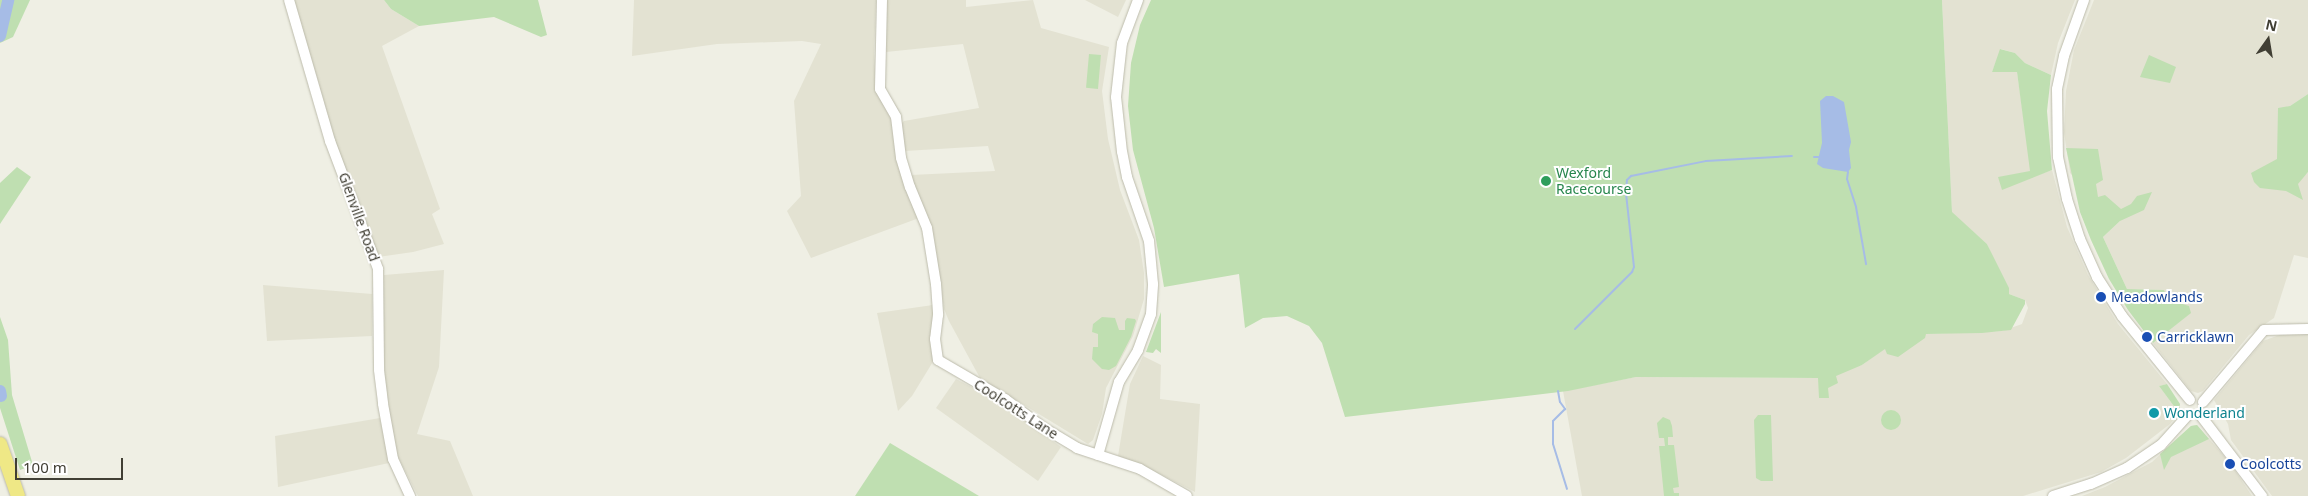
<!DOCTYPE html>
<style>
body{margin:0}
#map{position:relative;width:2308px;height:496px;overflow:hidden;background:#efefe4;font-family:"Noto Sans",sans-serif}
div>[style]{position:absolute}
.residential>*{inset:0;background:#e3e2d2}
.green>*{inset:0;background:#bfdfb1;transform-origin:0 0}
.round{border-radius:50%}
.water>*{inset:0;background:#a6bce6}
.stream>*{height:2px;margin:-1px;padding:0 1px;transform-origin:1px;border-radius:1px;background:#a6bce6}
.river>*{height:12px;margin:-6px;padding:0 6px;transform-origin:6px;border-radius:6px;background:#a6bce6}
.roads{filter:drop-shadow(0 0 1px #bcbbab) drop-shadow(0 0 1px #bcbbab)}
.tertiary>*{height:10px;margin:-5px;padding:0 5px;transform-origin:5px;border-radius:5px;background:#fff}
.trunk>*{height:14px;margin:-7px;padding:0 7px;transform-origin:7px;border-radius:7px;background:#efe886}
.dots>*{width:14px;height:14px;translate:-50% -50%;box-sizing:border-box;border:2px solid #fff;border-radius:50%}
span{translate:-50% -50%;white-space:nowrap;text-align:center;line-height:1.15;-webkit-text-stroke:4px #fff;paint-order:stroke}
.leisure-label{font-size:14px;color:#27864d}
.left{translate:0 -50%;text-align:left}
.street-label{font-size:14px;color:#413f34}
.transit-label{font-size:14px;color:#164399}
.culture-label{font-size:14px;color:#0d838f}
.north{position:absolute;left:2243px;top:15px;width:50px;height:50px;-webkit-text-stroke:4px #fff;paint-order:stroke;rotate:13deg;font-size:14px;font-weight:700;line-height:20px;text-align:center;color:#413f34}
.north::after{content:'';display:block;margin:auto;width:18px;height:22px;background:#413f34;clip-path:polygon(50% 0,100% 100%,50% 72%,0 100%)}
.scale{position:absolute;left:15px;top:458px;width:108px;height:22px;box-sizing:border-box;border:2px solid #413f34;border-top:0;padding-left:6px;font-size:15px;line-height:18px;white-space:nowrap;color:#413f34;-webkit-text-stroke:4px #fff;paint-order:stroke}
</style>
<div id="map">
<div class="residential">
<div style="clip-path:polygon(294px 0,384px 0,391px 9px,419px 26px,382px 46px,440px 209px,432px 214px,444px 244px,413px 252px,378px 257px,334px 139px,301px 32px)"></div>
<div style="clip-path:polygon(634px 0,876px 0,874px 54px,876px 91px,891px 119px,919px 218px,811px 258px,787px 211px,801px 196px,794px 101px,821px 44px,802px 41px,717px 44px,632px 56px)"></div>
<div style="clip-path:polygon(887px 0,966px 0,966px 7px,1033px 0,1041px 28px,1109px 47px,1102px 91px,1108px 139px,1120px 190px,1139px 240px,1144px 273px,1144px 299px,1133px 336px,1106px 388px,1102px 414px,1093px 440px,1088px 444px,980px 378px,949px 321px,944px 309px,934px 238px,911px 175px,995px 171px,988px 146px,905px 151px,901px 124px,904px 121px,979px 108px,963px 44px,886px 52px)"></div>
<div style="clip-path:polygon(1085px 0,1126px 0,1118px 17px)"></div>
<div style="clip-path:polygon(1942px 0,2075px 0,2058px 43px,2051px 75px,2025px 63px,2015px 53px,2001px 49px,1992px 72px,2017px 72px,2032px 177px,2052px 170px,2067px 227px,2088px 275px,2118px 324px,2167px 384px,2159px 386px,2179px 413px,2170px 424px,2126px 458px,2101px 472px,2023px 496px,1582px 496px,1563px 391px,1636px 377px,1813px 378px,1862px 365px,1885px 348px,1926px 334px,2002px 331px,2022px 324px,2028px 308px,2025px 300px,2009px 294px,1987px 244px,1952px 213px)"></div>
<div style="clip-path:polygon(2094px 0,2308px 0,2308px 94px,2290px 106px,2297px 183px,2308px 172px,2308px 258px,2294px 255px,2274px 318px,2249px 335px,2203px 391px,2198px 393px,2191px 391px,2153px 343px,2190px 313px,2169px 303px,2163px 290px,2127px 289px,2103px 237px,2120px 221px,2070px 173px,2064px 132px,2066px 91px,2074px 50px)"></div>
<div style="clip-path:polygon(444px 270px,439px 367px,417px 434px,450px 441px,473px 496px,418px 496px,398px 457px,386px 396px,383px 339px,384px 275px)"></div>
<div style="clip-path:polygon(263px 285px,372px 294px,372px 336px,267px 341px)"></div>
<div style="clip-path:polygon(933px 305px,934px 360px,912px 396px,898px 411px,877px 313px)"></div>
<div style="clip-path:polygon(2282px 334px,2308px 334px,2308px 496px,2272px 496px,2231px 440px,2228px 424px,2214px 400px,2263px 341px)"></div>
<div style="clip-path:polygon(1143px 356px,1161px 365px,1160px 399px,1200px 404px,1195px 492px,1160px 474px,1118px 456px,1130px 384px)"></div>
<div style="clip-path:polygon(956px 379px,998px 401px,1061px 447px,1038px 481px,936px 408px)"></div>
<div style="clip-path:polygon(380px 418px,389px 463px,278px 487px,275px 436px)"></div>
<div style="clip-path:polygon(2197px 425px,2230px 463px,2252px 496px,2082px 496px,2105px 487px,2152px 462px,2191px 426px)"></div>
</div>
<div class="green">
<div style="clip-path:polygon(0 0,30px 0,13px 37px,0 43px)"></div>
<div style="clip-path:polygon(384px 0,538px 0,547px 35px,541px 37px,494px 17px,419px 26px,391px 9px)"></div>
<div style="clip-path:polygon(1151px 0,1942px 0,1952px 212px,1987px 244px,2009px 288px,2009px 294px,2025px 300px,2025px 304px,2011px 330px,1982px 333px,1926px 334px,1925px 338px,1898px 357px,1887px 354px,1885px 349px,1862px 365px,1836px 376px,1838px 383px,1828px 388px,1829px 398px,1819px 398px,1818px 378px,1636px 377px,1568px 391px,1345px 417px,1322px 343px,1309px 326px,1287px 316px,1263px 318px,1245px 328px,1239px 274px,1164px 287px,1154px 228px,1133px 150px,1128px 106px,1131px 63px,1140px 25px)"></div>
<div style="clip-path:polygon(2000px 49px,2015px 53px,2025px 63px,2051px 75px,2047px 111px,2052px 170px,2002px 190px,1998px 177px,2030px 171px,2017px 72px,1992px 72px)"></div>
<div style="left:1089px;top:54px;width:12px;height:34px;rotate:5deg"></div>
<div style="clip-path:polygon(2149px 55px,2176px 67px,2170px 83px,2140px 77px)"></div>
<div style="clip-path:polygon(2308px 94px,2308px 172px,2298px 184px,2303px 200px,2286px 191px,2260px 188px,2254px 182px,2251px 173px,2277px 159px,2278px 108px,2290px 106px)"></div>
<div style="clip-path:polygon(2066px 148px,2098px 149px,2103px 180px,2096px 184px,2098px 197px,2105px 195px,2121px 209px,2131px 204px,2137px 196px,2152px 192px,2144px 210px,2120px 221px,2103px 237px,2127px 289px,2164px 290px,2169px 302px,2173px 301px,2189px 306px,2191px 313px,2153px 343px,2128px 310px,2109px 279px,2091px 240px,2080px 212px)"></div>
<div style="clip-path:polygon(17px 167px,31px 177px,0 224px,0 183px)"></div>
<div style="clip-path:polygon(1161px 312px,1161px 353px,1156px 349px,1153px 353px,1146px 352px)"></div>
<div style="clip-path:polygon(0 317px,8px 340px,12px 395px,33px 465px,20px 470px,0 408px)"></div>
<div style="clip-path:polygon(1102px 317px,1115px 318px,1119px 330px,1125px 330px,1125px 321px,1127px 318px,1135px 319px,1136px 321px,1131px 337px,1116px 366px,1109px 370px,1102px 369px,1092px 359px,1093px 347px,1098px 347px,1098px 334px,1092px 332px,1093px 324px)"></div>
<div style="clip-path:polygon(2167px 384px,2180px 404px,2179px 413px,2159px 386px)"></div>
<div class="round" style="left:1881px;top:410px;width:20px;height:20px"></div>
<div style="clip-path:polygon(1758px 415px,1771px 415px,1773px 481px,1761px 481px,1756px 478px,1754px 420px)"></div>
<div style="clip-path:polygon(1663px 417px,1670px 420px,1672px 426px,1673px 437px,1668px 437px,1668px 445px,1674px 445px,1679px 487px,1673px 488px,1674px 493px,1679px 493px,1679px 496px,1664px 496px,1659px 446px,1665px 446px,1664px 438px,1659px 438px,1657px 423px)"></div>
<div style="clip-path:polygon(2197px 425px,2209px 439px,2171px 457px,2164px 470px,2160px 454px,2191px 426px)"></div>
<div style="clip-path:polygon(890px 443px,979px 496px,855px 496px)"></div>
</div>
<div class="water">
<div style="clip-path:polygon(1826px 96px,1833px 96px,1844px 102px,1851px 142px,1849px 150px,1851px 168px,1848px 172px,1823px 168px,1817px 164px,1822px 143px,1820px 101px)"></div>
</div>
<div class="stream">
<div style="left:1814px;top:157px;width:5px"></div>
<div style="left:1848px;top:172px;width:7px;rotate:98deg"></div>
<div style="left:1847px;top:179px;width:29px;rotate:72deg"></div>
<div style="left:1856px;top:207px;width:58px;rotate:80deg"></div>
<div style="left:1575px;top:329px;width:81px;rotate:-45deg"></div>
<div style="left:1632px;top:272px;width:5px;rotate:-68deg"></div>
<div style="left:1634px;top:267px;width:74px;rotate:-96.2deg"></div>
<div style="left:1626px;top:193px;width:13px;rotate:-86deg"></div>
<div style="left:1627px;top:180px;width:6px;rotate:-45deg"></div>
<div style="left:1631px;top:176px;width:76px;rotate:-11.3deg"></div>
<div style="left:1706px;top:161px;width:86px;rotate:-3.3deg"></div>
<div style="left:1558px;top:391px;width:11px;rotate:80deg"></div>
<div style="left:1560px;top:402px;width:9px;rotate:54deg"></div>
<div style="left:1565px;top:409px;width:17px;rotate:135deg"></div>
<div style="left:1553px;top:421px;width:23px;rotate:90deg"></div>
<div style="left:1553px;top:444px;width:47px;rotate:72.7deg"></div>
</div>
<div class="river">
<div style="left:0;top:36px;width:37px;rotate:-77deg"></div>
<div style="left:0;top:391px;width:5px;rotate:79deg"></div>
</div>
<div class="roads">
<div class="tertiary">
<div style="left:289px;top:0;width:147px;rotate:73.8deg"></div>
<div style="left:330px;top:141px;width:137px;rotate:69.4deg"></div>
<div style="left:378px;top:269px;width:101px;rotate:89.4deg"></div>
<div style="left:379px;top:370px;width:34px;rotate:83deg"></div>
<div style="left:383px;top:404px;width:56px;rotate:79.7deg"></div>
<div style="left:393px;top:459px;width:41px;rotate:65.3deg"></div>
<div style="left:882px;top:0;width:89px;rotate:91.3deg"></div>
<div style="left:880px;top:89px;width:32px;rotate:60deg"></div>
<div style="left:896px;top:117px;width:41px;rotate:83deg"></div>
<div style="left:901px;top:158px;width:30px;rotate:73deg"></div>
<div style="left:910px;top:187px;width:44px;rotate:67.5deg"></div>
<div style="left:927px;top:228px;width:57px;rotate:80.9deg"></div>
<div style="left:936px;top:284px;width:31px;rotate:86deg"></div>
<div style="left:938px;top:315px;width:24px;rotate:97deg"></div>
<div style="left:935px;top:339px;width:21px;rotate:82deg"></div>
<div style="left:938px;top:360px;width:78px;rotate:30.2deg"></div>
<div style="left:1005px;top:399px;width:49px;rotate:36.6deg"></div>
<div style="left:1044px;top:428px;width:39px;rotate:31deg"></div>
<div style="left:1077px;top:448px;width:66px;rotate:18.4deg"></div>
<div style="left:1140px;top:469px;width:54px;rotate:29.9deg"></div>
<div style="left:2084px;top:0;width:59px;rotate:109.7deg"></div>
<div style="left:2064px;top:56px;width:34px;rotate:102deg"></div>
<div style="left:2057px;top:89px;width:68px;rotate:89.2deg"></div>
<div style="left:2058px;top:157px;width:43px;rotate:77.9deg"></div>
<div style="left:2067px;top:199px;width:42px;rotate:72deg"></div>
<div style="left:2080px;top:239px;width:42px;rotate:65.9deg"></div>
<div style="left:2097px;top:277px;width:46px;rotate:57.3deg"></div>
<div style="left:2122px;top:316px;width:108px;rotate:51deg"></div>
<div style="left:2203px;top:402px;width:94px;rotate:-49.7deg"></div>
<div style="left:2264px;top:330px;width:44px;rotate:-1.3deg"></div>
<div style="left:2201px;top:416px;width:101px;rotate:52.7deg"></div>
<div style="left:1098px;top:455px;width:76px;rotate:-74deg"></div>
<div style="left:1119px;top:382px;width:37px;rotate:-59deg"></div>
<div style="left:1138px;top:350px;width:38px;rotate:-70deg"></div>
<div style="left:1151px;top:314px;width:30px;rotate:-86deg"></div>
<div style="left:1153px;top:284px;width:43px;rotate:-95.3deg"></div>
<div style="left:1149px;top:241px;width:68px;rotate:-109deg"></div>
<div style="left:1127px;top:177px;width:25px;rotate:-101deg"></div>
<div style="left:1122px;top:152px;width:55px;rotate:-96.2deg"></div>
<div style="left:1116px;top:97px;width:54px;rotate:-83.7deg"></div>
<div style="left:1122px;top:43px;width:46px;rotate:-69.6deg"></div>
<div style="left:2053px;top:496px;width:40px;rotate:-18deg"></div>
<div style="left:2091px;top:484px;width:39px;rotate:-24deg"></div>
<div style="left:2127px;top:468px;width:41px;rotate:-34.1deg"></div>
<div style="left:2161px;top:445px;width:40px;rotate:-48deg"></div>
</div>
<div class="trunk">
<div style="left:0;top:444px;width:55px;rotate:70.9deg"></div>
</div>
</div>
<div class="dots">
<div style="left:1546px;top:181px;background:#2e9e5b"></div>
<div style="left:2101px;top:297px;background:#1a4fb4"></div>
<div style="left:2147px;top:337px;background:#1a4fb4"></div>
<div style="left:2154px;top:413px;background:#0f9aa8"></div>
<div style="left:2230px;top:464px;background:#1a4fb4"></div>
</div>
<div class="leisure-label">
<span class="left" style="left:1556px;top:181px">Wexford<br>Racecourse</span>
</div>
<div class="street-label">
<span style="left:359px;top:217px;rotate:70deg">Glenville Road</span>
<span style="left:1016px;top:409px;rotate:33deg">Coolcotts Lane</span>
</div>
<div class="transit-label">
<span class="left" style="left:2111px;top:297px">Meadowlands</span>
<span class="left" style="left:2157px;top:337px">Carricklawn</span>
<span class="left" style="left:2240px;top:464px">Coolcotts</span>
</div>
<div class="culture-label">
<span class="left" style="left:2164px;top:413px">Wonderland</span>
</div>
<div class="north">N</div>
<div class="scale">100 m</div>
</div>
